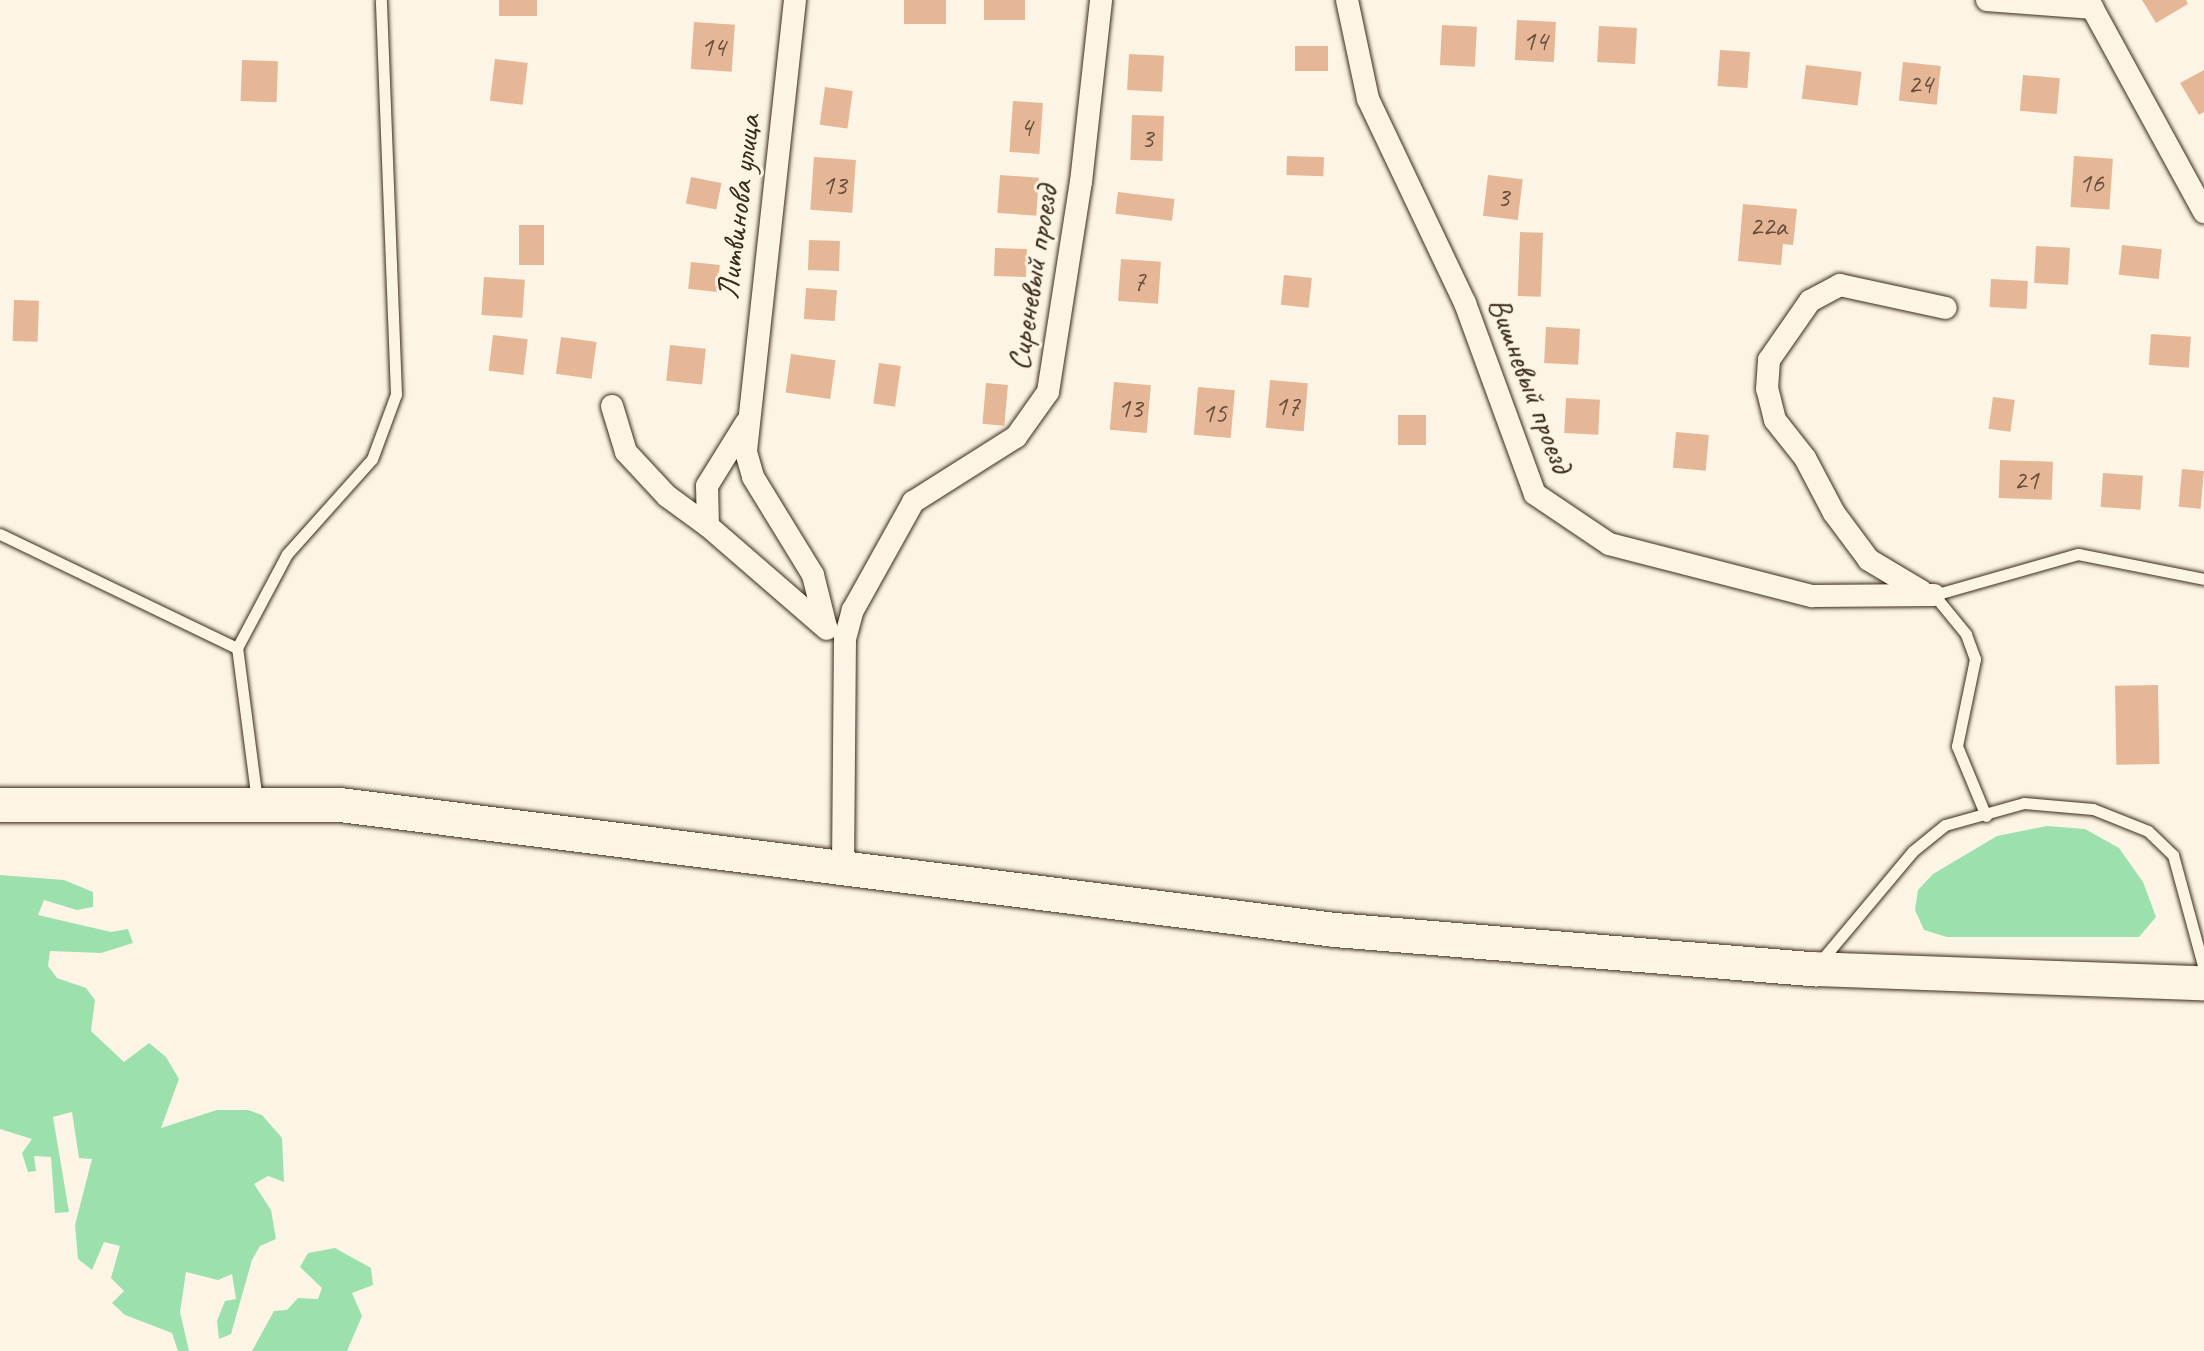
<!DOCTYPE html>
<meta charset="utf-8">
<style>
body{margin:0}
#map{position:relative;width:2204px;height:1351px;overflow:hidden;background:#fcf5e5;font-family:Caveat,sans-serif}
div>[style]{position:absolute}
.green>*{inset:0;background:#9ce1ad}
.building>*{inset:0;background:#e5b796;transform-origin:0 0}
.roads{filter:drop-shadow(0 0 2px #3b2a1e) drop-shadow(0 0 2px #3b2a1e)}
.lane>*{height:11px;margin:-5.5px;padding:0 5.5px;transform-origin:5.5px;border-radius:5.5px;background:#fcf5e5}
.street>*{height:22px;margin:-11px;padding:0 11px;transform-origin:11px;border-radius:11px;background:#fcf5e5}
.primary>*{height:34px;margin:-17px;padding:0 17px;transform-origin:17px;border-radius:17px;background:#fcf5e5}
span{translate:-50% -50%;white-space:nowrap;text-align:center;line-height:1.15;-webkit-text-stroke:6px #fcf5e5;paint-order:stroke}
.number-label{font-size:28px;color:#664d3c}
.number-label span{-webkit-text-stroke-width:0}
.street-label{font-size:32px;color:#3b2a1e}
</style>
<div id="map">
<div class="green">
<div style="clip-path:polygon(2047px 826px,2085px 829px,2119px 848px,2143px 882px,2156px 917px,2139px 937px,1947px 937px,1924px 930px,1915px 910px,1918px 890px,1933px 874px,1997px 836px)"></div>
<div style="clip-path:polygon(0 875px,64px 880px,93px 892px,93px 907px,77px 910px,44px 900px,38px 915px,111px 932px,128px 929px,133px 943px,101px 953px,50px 951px,48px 966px,57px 978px,86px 988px,95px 1000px,91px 1031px,124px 1062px,149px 1043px,166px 1057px,179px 1079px,161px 1128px,217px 1110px,248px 1110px,262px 1115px,282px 1138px,284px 1182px,268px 1176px,254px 1184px,271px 1210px,276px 1239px,260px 1246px,252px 1260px,231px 1334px,219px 1339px,217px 1321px,225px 1301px,236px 1299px,232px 1274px,218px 1280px,186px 1272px,180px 1312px,189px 1351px,178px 1351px,172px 1333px,125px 1315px,112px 1303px,124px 1291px,111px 1278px,120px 1246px,104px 1242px,92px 1270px,78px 1259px,75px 1225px,92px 1159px,79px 1158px,72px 1112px,53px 1117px,69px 1212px,55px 1213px,51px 1157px,34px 1156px,36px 1171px,28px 1172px,22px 1153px,32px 1139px,0 1129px)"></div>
<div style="clip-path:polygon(335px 1248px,371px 1268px,373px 1285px,352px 1293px,362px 1316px,347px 1351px,252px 1351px,274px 1311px,287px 1310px,298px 1298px,318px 1299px,322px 1288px,300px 1267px,308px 1253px)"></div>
</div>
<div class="building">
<div style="left:499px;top:0;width:38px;height:16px"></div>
<div style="left:904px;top:0;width:42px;height:24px"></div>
<div style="left:984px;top:0;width:41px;height:20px"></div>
<div style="clip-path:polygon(2142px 0,2186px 0,2188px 4px,2156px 23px)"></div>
<div style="left:1517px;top:20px;width:39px;height:40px;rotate:3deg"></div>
<div style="left:694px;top:22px;width:41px;height:47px;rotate:4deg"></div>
<div style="left:1442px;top:25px;width:35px;height:40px;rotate:3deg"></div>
<div style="left:1599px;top:26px;width:38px;height:36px;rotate:3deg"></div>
<div style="left:1295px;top:46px;width:33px;height:25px"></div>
<div style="left:1720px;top:50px;width:30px;height:36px;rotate:4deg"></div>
<div style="left:1129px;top:54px;width:35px;height:36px;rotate:3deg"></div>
<div style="left:495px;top:59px;width:33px;height:42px;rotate:7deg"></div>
<div style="left:242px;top:60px;width:36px;height:41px;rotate:2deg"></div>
<div style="left:1903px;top:62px;width:38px;height:39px;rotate:6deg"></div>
<div style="left:1806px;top:65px;width:56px;height:34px;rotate:7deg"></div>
<div style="clip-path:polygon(2204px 70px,2204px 112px,2199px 115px,2180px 83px)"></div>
<div style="left:2023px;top:75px;width:37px;height:36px;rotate:5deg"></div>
<div style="left:825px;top:87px;width:28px;height:38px;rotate:8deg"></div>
<div style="left:1013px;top:101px;width:30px;height:51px;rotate:4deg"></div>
<div style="left:1132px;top:115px;width:32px;height:45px;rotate:2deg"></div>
<div style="left:1287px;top:156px;width:37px;height:19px;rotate:2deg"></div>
<div style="left:2074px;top:156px;width:39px;height:51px;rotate:4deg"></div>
<div style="left:814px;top:157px;width:42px;height:53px;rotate:4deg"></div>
<div style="left:1000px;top:175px;width:39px;height:38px;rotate:4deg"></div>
<div style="left:1488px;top:175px;width:35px;height:41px;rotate:7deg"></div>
<div style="left:691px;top:177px;width:31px;height:27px;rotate:11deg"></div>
<div style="left:1118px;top:192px;width:57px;height:22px;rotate:7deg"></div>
<div style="clip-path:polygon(1743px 204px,1797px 209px,1793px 245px,1783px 244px,1781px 265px,1738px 261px)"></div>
<div style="left:519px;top:225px;width:25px;height:40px"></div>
<div style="left:1520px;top:232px;width:23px;height:64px;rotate:2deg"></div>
<div style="left:809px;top:240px;width:31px;height:30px;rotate:2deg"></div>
<div style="left:2122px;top:245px;width:40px;height:30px;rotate:6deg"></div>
<div style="left:2036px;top:246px;width:34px;height:37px;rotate:3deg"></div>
<div style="left:995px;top:248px;width:32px;height:28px;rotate:2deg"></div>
<div style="left:1121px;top:259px;width:40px;height:42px;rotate:4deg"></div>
<div style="left:691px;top:262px;width:29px;height:27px;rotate:6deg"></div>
<div style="left:1284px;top:275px;width:28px;height:30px;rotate:6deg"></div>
<div style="left:484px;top:277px;width:41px;height:38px;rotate:4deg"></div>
<div style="left:1991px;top:279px;width:37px;height:28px;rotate:3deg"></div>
<div style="left:806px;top:288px;width:31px;height:31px;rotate:4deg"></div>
<div style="left:14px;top:300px;width:25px;height:41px;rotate:2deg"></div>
<div style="left:1546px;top:327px;width:34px;height:36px;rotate:3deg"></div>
<div style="left:2151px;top:334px;width:40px;height:31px;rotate:4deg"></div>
<div style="left:493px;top:335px;width:35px;height:36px;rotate:7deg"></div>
<div style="left:561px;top:337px;width:36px;height:37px;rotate:8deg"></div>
<div style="left:670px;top:345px;width:36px;height:36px;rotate:6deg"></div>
<div style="left:791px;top:354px;width:45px;height:39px;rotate:8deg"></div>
<div style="left:879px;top:363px;width:22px;height:41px;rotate:8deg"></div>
<div style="left:1270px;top:380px;width:38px;height:48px;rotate:5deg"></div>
<div style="left:1114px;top:382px;width:37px;height:48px;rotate:5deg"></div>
<div style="left:986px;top:383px;width:22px;height:41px;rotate:5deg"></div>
<div style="left:1198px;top:387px;width:37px;height:48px;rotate:5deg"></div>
<div style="left:1993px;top:397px;width:22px;height:32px;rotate:8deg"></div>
<div style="left:1566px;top:398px;width:34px;height:35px;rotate:3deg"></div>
<div style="left:1398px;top:415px;width:28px;height:30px"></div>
<div style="left:1676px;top:432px;width:33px;height:36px;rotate:5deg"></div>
<div style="left:2000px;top:460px;width:53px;height:38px;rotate:2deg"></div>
<div style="left:2182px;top:469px;width:22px;height:38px;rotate:5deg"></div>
<div style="left:2103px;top:473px;width:40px;height:34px;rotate:4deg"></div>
<div style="left:2158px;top:685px;width:79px;height:43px;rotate:89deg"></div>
</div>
<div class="roads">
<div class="lane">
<div style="left:0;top:534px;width:263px;rotate:25.7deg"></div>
<div style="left:257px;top:801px;width:154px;rotate:-97.4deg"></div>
<div style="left:237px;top:648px;width:106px;rotate:-62deg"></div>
<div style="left:287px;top:554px;width:127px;rotate:-48.2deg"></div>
<div style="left:372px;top:459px;width:69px;rotate:-69.7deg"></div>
<div style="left:396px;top:394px;width:394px;rotate:-92.2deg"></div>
<div style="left:1986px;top:816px;width:76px;rotate:-112.5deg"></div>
<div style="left:1957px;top:746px;width:89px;rotate:-78.3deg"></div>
<div style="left:1975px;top:659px;width:27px;rotate:-110deg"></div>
<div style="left:1966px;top:634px;width:50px;rotate:-129.4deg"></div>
<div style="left:1934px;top:595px;width:150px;rotate:-15.9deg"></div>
<div style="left:2078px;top:554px;width:128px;rotate:11.2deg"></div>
<div style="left:1819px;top:963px;width:146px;rotate:-50deg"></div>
<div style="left:1913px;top:851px;width:41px;rotate:-39.1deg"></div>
<div style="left:1945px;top:825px;width:82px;rotate:-15.6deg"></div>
<div style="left:2024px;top:803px;width:69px;rotate:5deg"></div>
<div style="left:2093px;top:809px;width:59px;rotate:21.8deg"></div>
<div style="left:2148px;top:831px;width:35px;rotate:44deg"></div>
<div style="left:2173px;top:855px;width:118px;rotate:74.8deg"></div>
</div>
<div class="street">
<div style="left:795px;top:0;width:455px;rotate:96.2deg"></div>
<div style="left:746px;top:452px;width:26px;rotate:74deg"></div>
<div style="left:753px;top:477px;width:115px;rotate:58.5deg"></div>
<div style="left:813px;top:575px;width:54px;rotate:76deg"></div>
<div style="left:1347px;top:0;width:101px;rotate:78deg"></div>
<div style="left:1368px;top:99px;width:226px;rotate:64.6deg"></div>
<div style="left:1465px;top:303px;width:203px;rotate:69.9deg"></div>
<div style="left:1535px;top:494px;width:89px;rotate:34deg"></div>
<div style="left:1609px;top:544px;width:210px;rotate:14.4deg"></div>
<div style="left:1812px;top:596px;width:122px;rotate:-0.5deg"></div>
<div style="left:1987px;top:0;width:106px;rotate:4.3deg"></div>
<div style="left:2088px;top:0;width:242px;rotate:61.3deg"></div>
<div style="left:612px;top:406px;width:48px;rotate:73.1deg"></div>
<div style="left:626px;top:452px;width:60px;rotate:47deg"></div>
<div style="left:667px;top:496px;width:51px;rotate:36.2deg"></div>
<div style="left:746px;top:423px;width:74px;rotate:121.8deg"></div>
<div style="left:707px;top:486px;width:40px;rotate:88.6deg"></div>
<div style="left:708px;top:526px;width:157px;rotate:40.9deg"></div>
<div style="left:1921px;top:591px;width:61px;rotate:-149.2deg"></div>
<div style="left:1869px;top:560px;width:59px;rotate:-126.7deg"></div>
<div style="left:1834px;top:513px;width:62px;rotate:-117.8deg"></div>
<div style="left:1805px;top:458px;width:48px;rotate:-128.3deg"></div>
<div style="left:1775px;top:420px;width:32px;rotate:-104deg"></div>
<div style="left:1767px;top:389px;width:29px;rotate:-86deg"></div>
<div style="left:1769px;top:360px;width:72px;rotate:-55.2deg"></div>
<div style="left:1810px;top:301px;width:34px;rotate:-28deg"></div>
<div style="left:1840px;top:285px;width:108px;rotate:12.2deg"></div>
<div style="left:843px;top:867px;width:228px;rotate:-89.5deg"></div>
<div style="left:845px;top:639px;width:30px;rotate:-75deg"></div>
<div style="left:853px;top:610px;width:124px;rotate:-60.9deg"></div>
<div style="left:913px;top:502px;width:122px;rotate:-32.3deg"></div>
<div style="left:1016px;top:437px;width:55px;rotate:-54.6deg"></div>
<div style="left:1048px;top:392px;width:213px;rotate:-81.1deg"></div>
<div style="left:1081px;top:182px;width:183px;rotate:-83.7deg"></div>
</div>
<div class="primary">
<div style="left:0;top:805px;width:340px"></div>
<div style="left:340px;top:805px;width:1003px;rotate:7.16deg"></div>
<div style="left:1335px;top:930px;width:481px;rotate:4.7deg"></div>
<div style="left:1814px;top:969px;width:390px;rotate:2.1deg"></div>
</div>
</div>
<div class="number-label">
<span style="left:1535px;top:41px">14</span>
<span style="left:713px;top:47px">14</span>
<span style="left:1920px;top:84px">24</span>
<span style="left:1026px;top:127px">4</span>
<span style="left:1147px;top:138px">3</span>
<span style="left:2091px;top:183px">16</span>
<span style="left:834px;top:185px">13</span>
<span style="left:1503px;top:197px">3</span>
<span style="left:1768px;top:226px">22а</span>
<span style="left:1139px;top:281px">7</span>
<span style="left:1287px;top:406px">17</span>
<span style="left:1130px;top:408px">13</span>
<span style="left:1214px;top:413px">15</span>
<span style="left:2026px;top:480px">21</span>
</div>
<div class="street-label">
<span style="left:739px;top:207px;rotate:-83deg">Литвинова улица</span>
<span style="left:1033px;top:278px;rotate:-81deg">Сиреневый проезд</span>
<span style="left:1530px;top:385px;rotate:69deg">Вишневый проезд</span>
</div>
</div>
